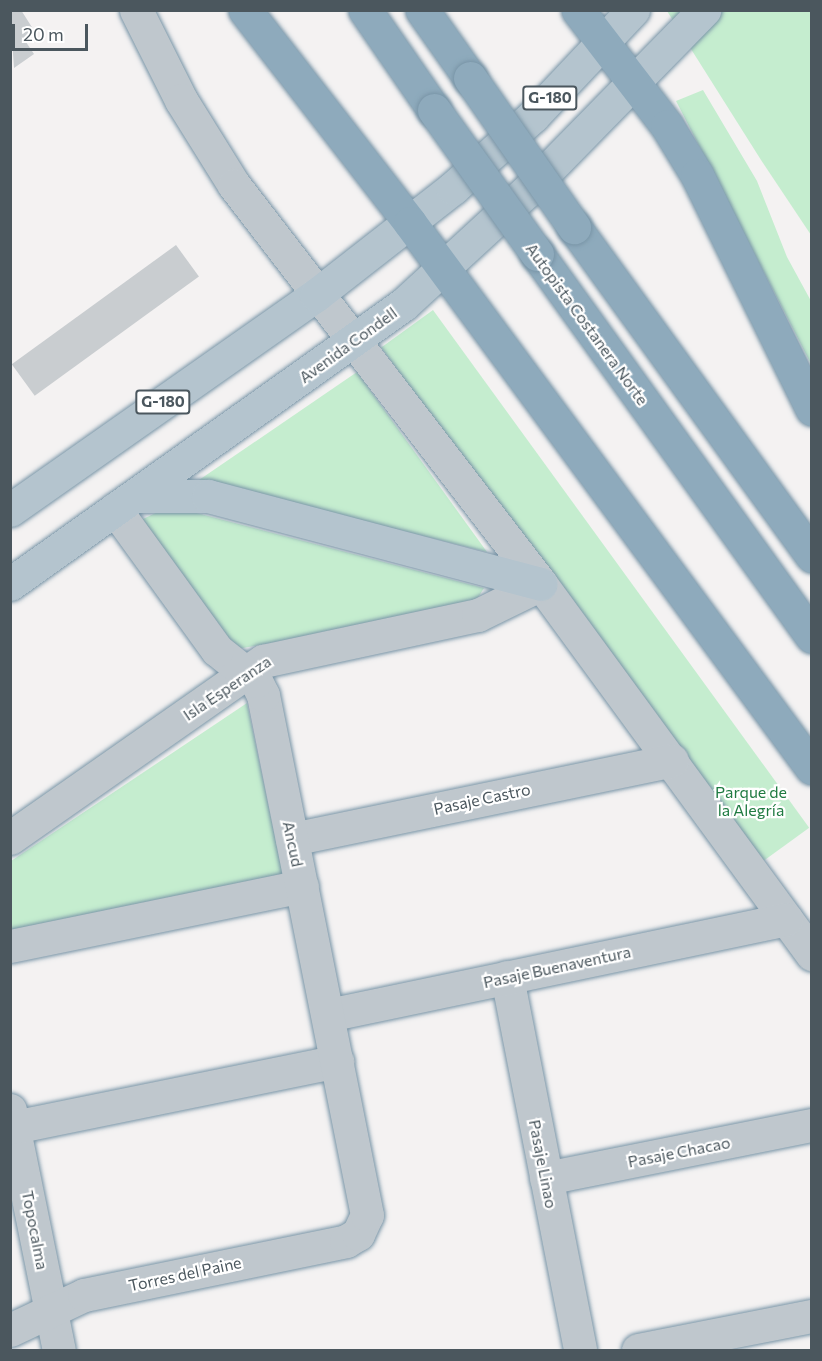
<!DOCTYPE html>
<meta charset="utf-8">
<style>
body{margin:0}
#map{position:relative;width:822px;height:1361px;overflow:hidden;background:#f4f2f2;font-family:Commissioner,sans-serif}
div>[style]{position:absolute}
.green>*{inset:0;background:#c5edcf;transform-origin:0 0}
.building>*{inset:0;background:#c9cdd0;transform-origin:0 0}
.roads{filter:drop-shadow(0 0 2px #7995a7) drop-shadow(0 0 2px #7995a7)}
.minor>*{height:33px;margin:-16.5px;padding:0 16.5px;transform-origin:16.5px;border-radius:16.5px;background:#bfc7cd}
.major>*{height:33px;margin:-16.5px;padding:0 16.5px;transform-origin:16.5px;border-radius:16.5px;background:#b4c4ce}
.highway>*{height:33px;margin:-16.5px;padding:0 16.5px;transform-origin:16.5px;border-radius:16.5px;background:#8eaabc}
.bridges{filter:drop-shadow(0 0 2px #7995a7) drop-shadow(0 0 2px #7995a7)}
.highway-bridge>*{height:33px;margin:-16.5px;padding:0 16.5px;transform-origin:16.5px;border-radius:16.5px;background:#8eaabc}
span{translate:-50% -50%;white-space:nowrap;text-align:center;line-height:1.15;-webkit-text-stroke:4.5px #fff;paint-order:stroke}
.shield-label span{padding:2px 4px;background:#fff;border:2px solid;border-radius:4px;-webkit-text-stroke-width:0}
.shield-label{font-size:15px;color:#4b575e;font-weight:700}
.street-label{font-size:16px;color:#4b575e}
.park-label{font-size:16px;color:#207b42}
.frame{position:absolute;inset:0;border:12px solid #4b575e;pointer-events:none}
.scale{position:absolute;left:12px;top:24px;width:76px;height:27px;box-sizing:border-box;border:3px solid #4b575e;border-top:0;padding-left:8px;font-size:18px;line-height:21px;white-space:nowrap;color:#4b575e;-webkit-text-stroke:4px #fff;paint-order:stroke}
</style>
<div id="map">
<div class="green">
<div style="clip-path:polygon(667px 11px,811px 11px,811px 235px,761px 160px)"></div>
<div style="clip-path:polygon(703px 90px,757px 181px,787px 257px,811px 301px,811px 364px,676px 101px)"></div>
<div style="left:433px;top:310px;width:640px;height:64px;rotate:54deg"></div>
<div style="clip-path:polygon(357px 372px,487px 552px,199px 480px)"></div>
<div style="clip-path:polygon(170px 506px,484px 588px,471px 609px,237px 649px,141px 520px)"></div>
<div style="clip-path:polygon(247px 703px,283px 875px,11px 931px,11px 861px)"></div>
</div>
<div class="building">
<div style="clip-path:polygon(10px 10px,21px 10px,35px 32px,24px 39px,34px 54px,14px 68px)"></div>
<div style="left:176px;top:245px;width:39px;height:203px;rotate:54deg"></div>
</div>
<div class="roads">
<div class="minor">
<div style="left:136px;top:10px;width:101px;rotate:63.4deg"></div>
<div style="left:181px;top:100px;width:100px;rotate:58.1deg"></div>
<div style="left:234px;top:185px;width:503px;rotate:52.42deg"></div>
<div style="left:541px;top:584px;width:459px;rotate:53.8deg"></div>
<div style="left:10px;top:838px;width:309px;rotate:-35deg"></div>
<div style="left:263px;top:661px;width:220px;rotate:-12.1deg"></div>
<div style="left:478px;top:615px;width:70px;rotate:-26.2deg"></div>
<div style="left:292px;top:839px;width:388px;rotate:-11.7deg"></div>
<div style="left:10px;top:946px;width:298px;rotate:-11.6deg"></div>
<div style="left:507px;top:977px;width:380px;rotate:78.9deg"></div>
<div style="left:328px;top:1015px;width:468px;rotate:-11.8deg"></div>
<div style="left:10px;top:1110px;width:245px;rotate:78.5deg"></div>
<div style="left:14px;top:1127px;width:330px;rotate:-11.5deg"></div>
<div style="left:546px;top:1178px;width:271px;rotate:-11.3deg"></div>
<div style="left:10px;top:1330px;width:82px;rotate:-25.3deg"></div>
<div style="left:84px;top:1295px;width:268px;rotate:-11.6deg"></div>
<div style="left:346px;top:1241px;width:14px;rotate:-30deg"></div>
<div style="left:358px;top:1234px;width:21px;rotate:-65deg"></div>
<div style="left:367px;top:1215px;width:530px;rotate:-101.31deg"></div>
<div style="left:263px;top:695px;width:16px;rotate:-117deg"></div>
<div style="left:256px;top:681px;width:50px;rotate:-141.5deg"></div>
<div style="left:217px;top:650px;width:174px;rotate:-125.9deg"></div>
<div style="left:638px;top:1350px;width:177px;rotate:-11.1deg"></div>
</div>
<div class="major">
<div style="left:135px;top:496px;width:73px"></div>
<div style="left:208px;top:496px;width:344px;rotate:14.8deg"></div>
<div style="left:10px;top:510px;width:374px;rotate:-35.1deg"></div>
<div style="left:316px;top:295px;width:174px;rotate:-38deg"></div>
<div style="left:453px;top:188px;width:108px;rotate:-42deg"></div>
<div style="left:533px;top:116px;width:146px;rotate:-46.7deg"></div>
<div style="left:10px;top:584px;width:483px;rotate:-35.4deg"></div>
<div style="left:404px;top:304px;width:166px;rotate:-42.6deg"></div>
<div style="left:526px;top:192px;width:255px;rotate:-45.6deg"></div>
</div>
<div class="highway">
<div style="left:245px;top:10px;width:269px;rotate:52.2deg"></div>
<div style="left:410px;top:223px;width:677px;rotate:53.59deg"></div>
<div style="left:365px;top:10px;width:121px;rotate:55.4deg"></div>
<div style="left:422px;top:10px;width:83px;rotate:54.8deg"></div>
<div style="left:578px;top:10px;width:146px;rotate:52.5deg"></div>
<div style="left:667px;top:126px;width:57px;rotate:58.5deg"></div>
<div style="left:697px;top:175px;width:261px;rotate:63.8deg"></div>
<div style="left:574px;top:227px;width:406px;rotate:54.1deg"></div>
<div style="left:537px;top:254px;width:471px;rotate:54.3deg"></div>
</div>
</div>
<div class="bridges">
<div class="highway-bridge">
<div style="left:470px;top:78px;width:182px;rotate:55.1deg"></div>
<div style="left:434px;top:110px;width:177px;rotate:54.4deg"></div>
</div>
</div>
<div class="shield-label">
<span style="left:550px;top:98px">G-180</span>
<span style="left:163px;top:402px">G-180</span>
</div>
<div class="street-label">
<span style="left:587px;top:324px;rotate:54deg">Autopista Costanera Norte</span>
<span style="left:348px;top:345px;rotate:-36deg">Avenida Condell</span>
<span style="left:227px;top:688px;rotate:-34deg">Isla Esperanza</span>
<span style="left:482px;top:799px;rotate:-12deg">Pasaje Castro</span>
<span style="left:293px;top:844px;rotate:78deg">Ancud</span>
<span style="left:557px;top:967px;rotate:-12deg">Pasaje Buenaventura</span>
<span style="left:679px;top:1152px;rotate:-11deg">Pasaje Chacao</span>
<span style="left:543px;top:1164px;rotate:79deg">Pasaje Linao</span>
<span style="left:35px;top:1230px;rotate:79deg">Topocalma</span>
<span style="left:185px;top:1274px;rotate:-12deg">Torres del Paine</span>
</div>
<div class="park-label">
<span style="left:751px;top:801px">Parque de<br>la Alegría</span>
</div>
<div class="frame"></div>
<div class="scale">20 m</div>
</div>
